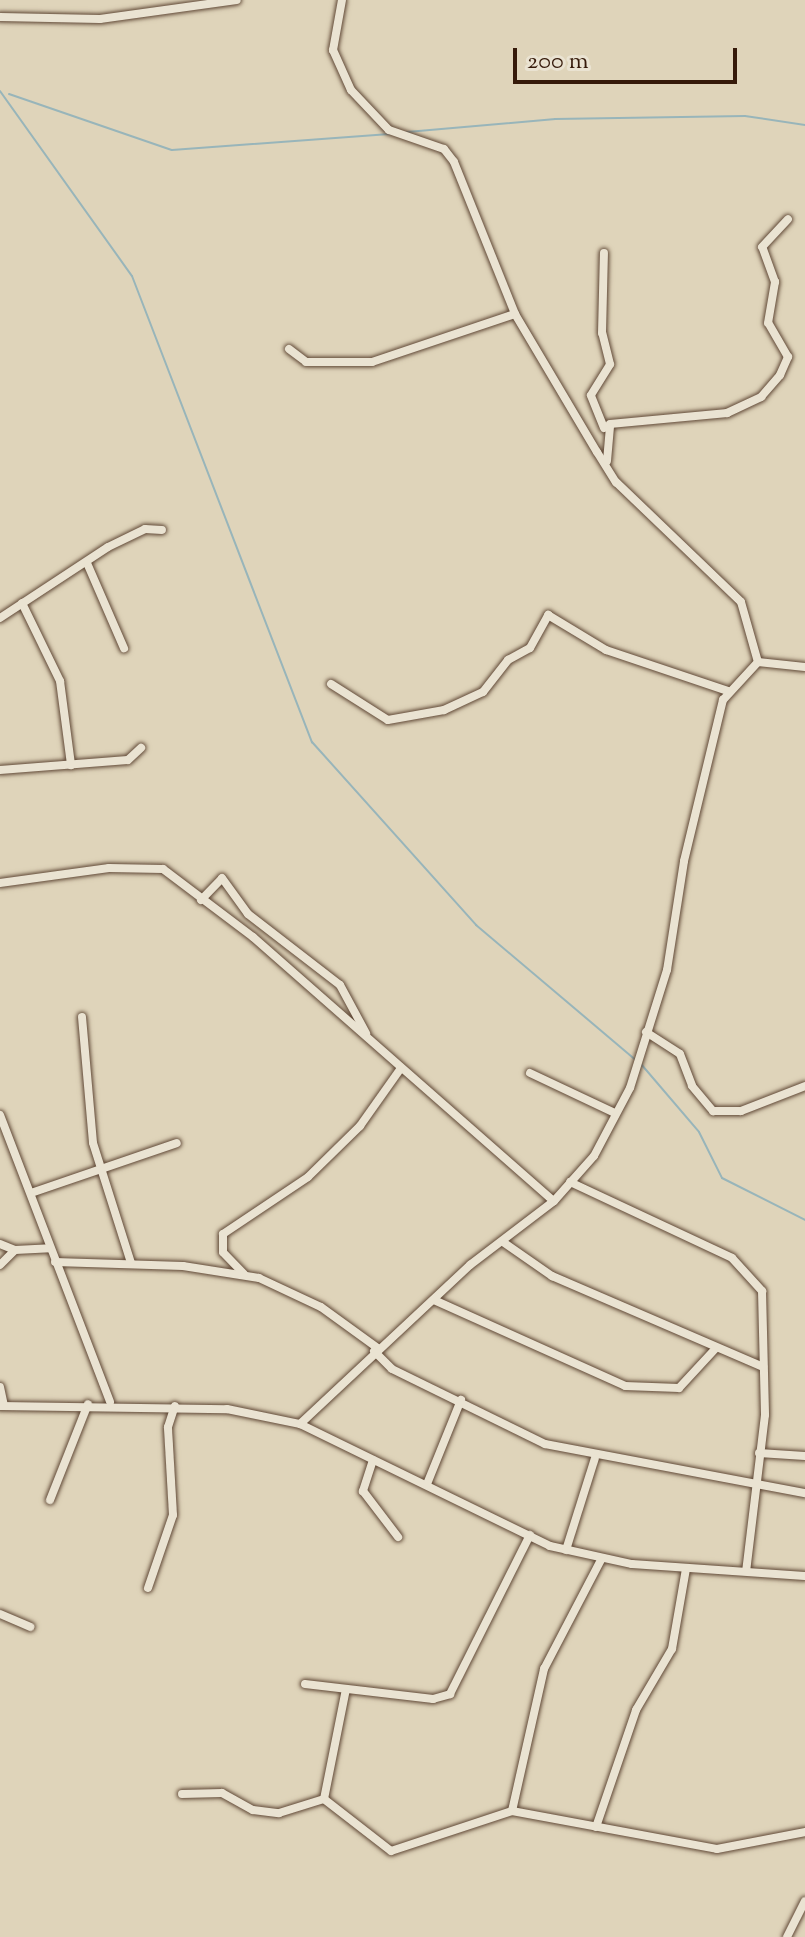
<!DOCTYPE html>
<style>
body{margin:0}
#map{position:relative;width:805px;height:1937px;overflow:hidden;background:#dfd4ba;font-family:"Sorts Mill Goudy",serif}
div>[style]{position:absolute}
.stream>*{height:2px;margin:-1px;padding:0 1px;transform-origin:1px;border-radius:1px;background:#98b5ba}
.roads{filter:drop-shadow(0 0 2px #604836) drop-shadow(0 0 2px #604836)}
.street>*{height:8px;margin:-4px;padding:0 4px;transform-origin:4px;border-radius:4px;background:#eae3d2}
span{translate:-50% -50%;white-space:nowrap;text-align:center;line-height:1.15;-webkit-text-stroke:6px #eae3d2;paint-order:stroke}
.scale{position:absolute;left:513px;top:48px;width:224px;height:36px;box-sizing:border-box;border:4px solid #361a0a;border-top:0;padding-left:10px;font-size:24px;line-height:28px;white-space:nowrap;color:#361a0a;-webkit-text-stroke:6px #eae3d2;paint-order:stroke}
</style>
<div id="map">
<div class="stream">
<div style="left:0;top:91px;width:227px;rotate:54.5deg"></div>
<div style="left:132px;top:276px;width:500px;rotate:68.9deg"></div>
<div style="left:312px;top:742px;width:246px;rotate:48.1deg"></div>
<div style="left:476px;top:925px;width:209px;rotate:40.2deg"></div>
<div style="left:9px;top:94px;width:172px;rotate:19deg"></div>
<div style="left:172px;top:150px;width:218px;rotate:-4.2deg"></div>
<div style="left:407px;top:132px;width:149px;rotate:-5deg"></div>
<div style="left:555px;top:119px;width:190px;rotate:-0.9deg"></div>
<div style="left:745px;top:116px;width:61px;rotate:8.5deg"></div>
<div style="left:641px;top:1064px;width:89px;rotate:49.5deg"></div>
<div style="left:699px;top:1132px;width:51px;rotate:63.4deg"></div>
<div style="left:722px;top:1178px;width:93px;rotate:26.8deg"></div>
</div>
<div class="roads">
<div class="street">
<div style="left:342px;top:0;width:51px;rotate:100.2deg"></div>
<div style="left:333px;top:50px;width:44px;rotate:65.8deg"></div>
<div style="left:351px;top:90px;width:55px;rotate:46.5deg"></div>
<div style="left:389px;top:130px;width:58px;rotate:19.1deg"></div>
<div style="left:444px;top:149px;width:16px;rotate:52deg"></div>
<div style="left:454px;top:162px;width:164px;rotate:68.1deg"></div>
<div style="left:515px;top:314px;width:161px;rotate:59.3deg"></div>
<div style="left:597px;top:452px;width:36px;rotate:58deg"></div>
<div style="left:616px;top:482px;width:173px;rotate:43.8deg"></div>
<div style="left:741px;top:602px;width:62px;rotate:74.2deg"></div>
<div style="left:0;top:17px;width:100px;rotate:1.1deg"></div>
<div style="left:100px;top:19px;width:138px;rotate:-7.9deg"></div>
<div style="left:289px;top:349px;width:21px;rotate:37deg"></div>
<div style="left:306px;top:362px;width:66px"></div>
<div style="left:372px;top:362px;width:151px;rotate:-18.6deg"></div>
<div style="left:604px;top:428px;width:35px;rotate:-112deg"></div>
<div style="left:591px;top:395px;width:36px;rotate:-58deg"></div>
<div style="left:610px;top:364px;width:32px;rotate:-104deg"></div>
<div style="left:602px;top:333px;width:80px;rotate:-88.6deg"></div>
<div style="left:607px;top:461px;width:37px;rotate:-85deg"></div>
<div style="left:610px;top:424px;width:118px;rotate:-5.4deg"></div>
<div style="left:727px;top:413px;width:38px;rotate:-25deg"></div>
<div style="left:761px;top:397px;width:29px;rotate:-49deg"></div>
<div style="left:780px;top:375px;width:20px;rotate:-66deg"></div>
<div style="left:788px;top:357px;width:39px;rotate:-120deg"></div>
<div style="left:768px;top:323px;width:42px;rotate:-80.3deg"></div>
<div style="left:775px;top:282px;width:37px;rotate:-110deg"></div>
<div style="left:762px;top:247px;width:38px;rotate:-47deg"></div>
<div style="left:87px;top:563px;width:93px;rotate:66.5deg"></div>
<div style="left:22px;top:603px;width:87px;rotate:64deg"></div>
<div style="left:60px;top:681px;width:85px;rotate:82.5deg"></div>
<div style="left:0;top:618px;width:129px;rotate:-33.3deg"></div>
<div style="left:108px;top:547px;width:41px;rotate:-25.9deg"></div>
<div style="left:145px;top:529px;width:17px;rotate:3deg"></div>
<div style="left:331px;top:684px;width:67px;rotate:32.3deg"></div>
<div style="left:388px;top:720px;width:57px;rotate:-10.1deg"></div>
<div style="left:444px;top:710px;width:43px;rotate:-24.8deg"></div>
<div style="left:483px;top:692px;width:41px;rotate:-52deg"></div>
<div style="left:508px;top:660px;width:25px;rotate:-29deg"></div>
<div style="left:530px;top:648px;width:38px;rotate:-61deg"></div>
<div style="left:548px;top:615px;width:68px;rotate:31.1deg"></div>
<div style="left:606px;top:650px;width:129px;rotate:18.6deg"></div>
<div style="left:0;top:770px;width:128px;rotate:-4.5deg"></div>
<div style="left:128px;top:760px;width:18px;rotate:-43deg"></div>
<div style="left:0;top:883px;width:110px;rotate:-7.8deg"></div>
<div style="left:109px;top:868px;width:54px;rotate:1.1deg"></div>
<div style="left:163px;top:869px;width:113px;rotate:37.1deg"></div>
<div style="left:253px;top:937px;width:400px;rotate:41.3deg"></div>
<div style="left:201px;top:900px;width:30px;rotate:-46deg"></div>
<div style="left:222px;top:878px;width:44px;rotate:54.2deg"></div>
<div style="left:248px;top:914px;width:116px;rotate:37.7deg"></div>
<div style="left:340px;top:985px;width:55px;rotate:61.6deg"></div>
<div style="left:82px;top:1017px;width:126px;rotate:85deg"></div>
<div style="left:93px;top:1143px;width:126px;rotate:72.4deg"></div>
<div style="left:646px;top:1032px;width:40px;rotate:32.9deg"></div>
<div style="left:680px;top:1054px;width:34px;rotate:69deg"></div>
<div style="left:692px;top:1086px;width:33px;rotate:50deg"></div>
<div style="left:713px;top:1111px;width:28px"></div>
<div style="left:741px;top:1111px;width:69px;rotate:-21.3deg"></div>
<div style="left:530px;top:1073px;width:94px;rotate:25.2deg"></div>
<div style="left:0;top:1115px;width:307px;rotate:69deg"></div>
<div style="left:570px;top:1182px;width:179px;rotate:25.1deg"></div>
<div style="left:732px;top:1258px;width:45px;rotate:47.7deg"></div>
<div style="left:762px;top:1291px;width:124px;rotate:88.6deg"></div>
<div style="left:765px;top:1415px;width:157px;rotate:96.9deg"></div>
<div style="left:31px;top:1193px;width:154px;rotate:-18.9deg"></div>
<div style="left:503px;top:1242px;width:60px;rotate:34.8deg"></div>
<div style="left:552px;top:1276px;width:230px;rotate:23.3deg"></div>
<div style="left:0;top:1244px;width:16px;rotate:22deg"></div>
<div style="left:55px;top:1262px;width:128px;rotate:1.8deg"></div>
<div style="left:183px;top:1266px;width:77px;rotate:9deg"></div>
<div style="left:259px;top:1278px;width:68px;rotate:25.1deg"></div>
<div style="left:321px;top:1307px;width:72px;rotate:35.9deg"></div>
<div style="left:0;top:1265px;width:21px;rotate:-45deg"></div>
<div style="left:15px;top:1250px;width:35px;rotate:-3deg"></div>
<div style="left:244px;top:1274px;width:30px;rotate:-134deg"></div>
<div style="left:223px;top:1252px;width:18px;rotate:-90deg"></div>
<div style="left:223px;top:1234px;width:102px;rotate:-33.8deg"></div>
<div style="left:308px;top:1177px;width:73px;rotate:-44.4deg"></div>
<div style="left:360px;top:1126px;width:71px;rotate:-54.7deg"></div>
<div style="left:434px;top:1300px;width:209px;rotate:24.2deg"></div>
<div style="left:625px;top:1386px;width:54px;rotate:2.1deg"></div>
<div style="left:679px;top:1388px;width:54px;rotate:-47.2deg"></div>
<div style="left:374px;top:1351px;width:25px;rotate:45deg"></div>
<div style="left:392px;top:1369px;width:170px;rotate:26.1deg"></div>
<div style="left:545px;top:1444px;width:265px;rotate:10.7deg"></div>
<div style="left:0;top:1387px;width:19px;rotate:78deg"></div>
<div style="left:0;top:1406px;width:227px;rotate:0.8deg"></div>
<div style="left:227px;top:1409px;width:75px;rotate:11.6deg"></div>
<div style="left:300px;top:1424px;width:278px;rotate:26deg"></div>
<div style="left:550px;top:1546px;width:84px;rotate:12.4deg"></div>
<div style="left:632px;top:1564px;width:173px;rotate:4deg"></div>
<div style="left:300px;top:1424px;width:233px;rotate:-43.1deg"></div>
<div style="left:470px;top:1265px;width:106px;rotate:-37.3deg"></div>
<div style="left:554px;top:1201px;width:60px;rotate:-48.4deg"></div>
<div style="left:594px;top:1156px;width:77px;rotate:-62.1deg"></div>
<div style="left:630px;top:1088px;width:124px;rotate:-72.6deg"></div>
<div style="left:667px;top:970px;width:110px;rotate:-81.1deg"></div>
<div style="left:684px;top:861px;width:166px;rotate:-76.4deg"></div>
<div style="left:723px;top:700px;width:52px;rotate:-47.4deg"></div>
<div style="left:758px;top:662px;width:47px;rotate:6.1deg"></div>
<div style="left:759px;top:1453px;width:46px;rotate:3.7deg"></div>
<div style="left:373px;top:1460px;width:33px;rotate:108deg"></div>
<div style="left:363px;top:1491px;width:58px;rotate:52.7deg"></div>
<div style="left:427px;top:1484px;width:91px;rotate:-68deg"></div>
<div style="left:50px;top:1500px;width:103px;rotate:-68.4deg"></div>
<div style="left:566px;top:1550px;width:96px;rotate:-72.5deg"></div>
<div style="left:148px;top:1588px;width:77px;rotate:-71.1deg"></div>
<div style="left:173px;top:1515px;width:88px;rotate:-93.3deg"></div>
<div style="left:168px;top:1427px;width:22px;rotate:-72deg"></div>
<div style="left:0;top:1614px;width:33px;rotate:23deg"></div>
<div style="left:305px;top:1684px;width:129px;rotate:6.7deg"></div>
<div style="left:433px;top:1699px;width:18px;rotate:-16deg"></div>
<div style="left:450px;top:1694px;width:178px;rotate:-63.3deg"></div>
<div style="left:346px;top:1689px;width:112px;rotate:101.3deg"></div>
<div style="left:324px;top:1799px;width:85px;rotate:37.8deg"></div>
<div style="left:391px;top:1851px;width:127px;rotate:-18.3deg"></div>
<div style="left:512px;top:1811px;width:208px;rotate:10.5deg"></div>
<div style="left:717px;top:1849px;width:90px;rotate:-10.9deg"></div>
<div style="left:182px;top:1794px;width:40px;rotate:-1.4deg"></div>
<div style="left:222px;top:1793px;width:35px;rotate:29deg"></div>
<div style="left:253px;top:1810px;width:26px;rotate:7deg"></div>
<div style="left:279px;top:1813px;width:47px;rotate:-17.3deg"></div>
<div style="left:512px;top:1811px;width:146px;rotate:-77.3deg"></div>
<div style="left:544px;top:1669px;width:125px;rotate:-62.4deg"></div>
<div style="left:596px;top:1827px;width:124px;rotate:-71.1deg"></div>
<div style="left:636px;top:1710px;width:71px;rotate:-59.5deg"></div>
<div style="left:672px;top:1649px;width:81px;rotate:-80.1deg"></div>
<div style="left:787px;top:1937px;width:40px;rotate:-63.4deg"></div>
</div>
</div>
<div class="scale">200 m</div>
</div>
